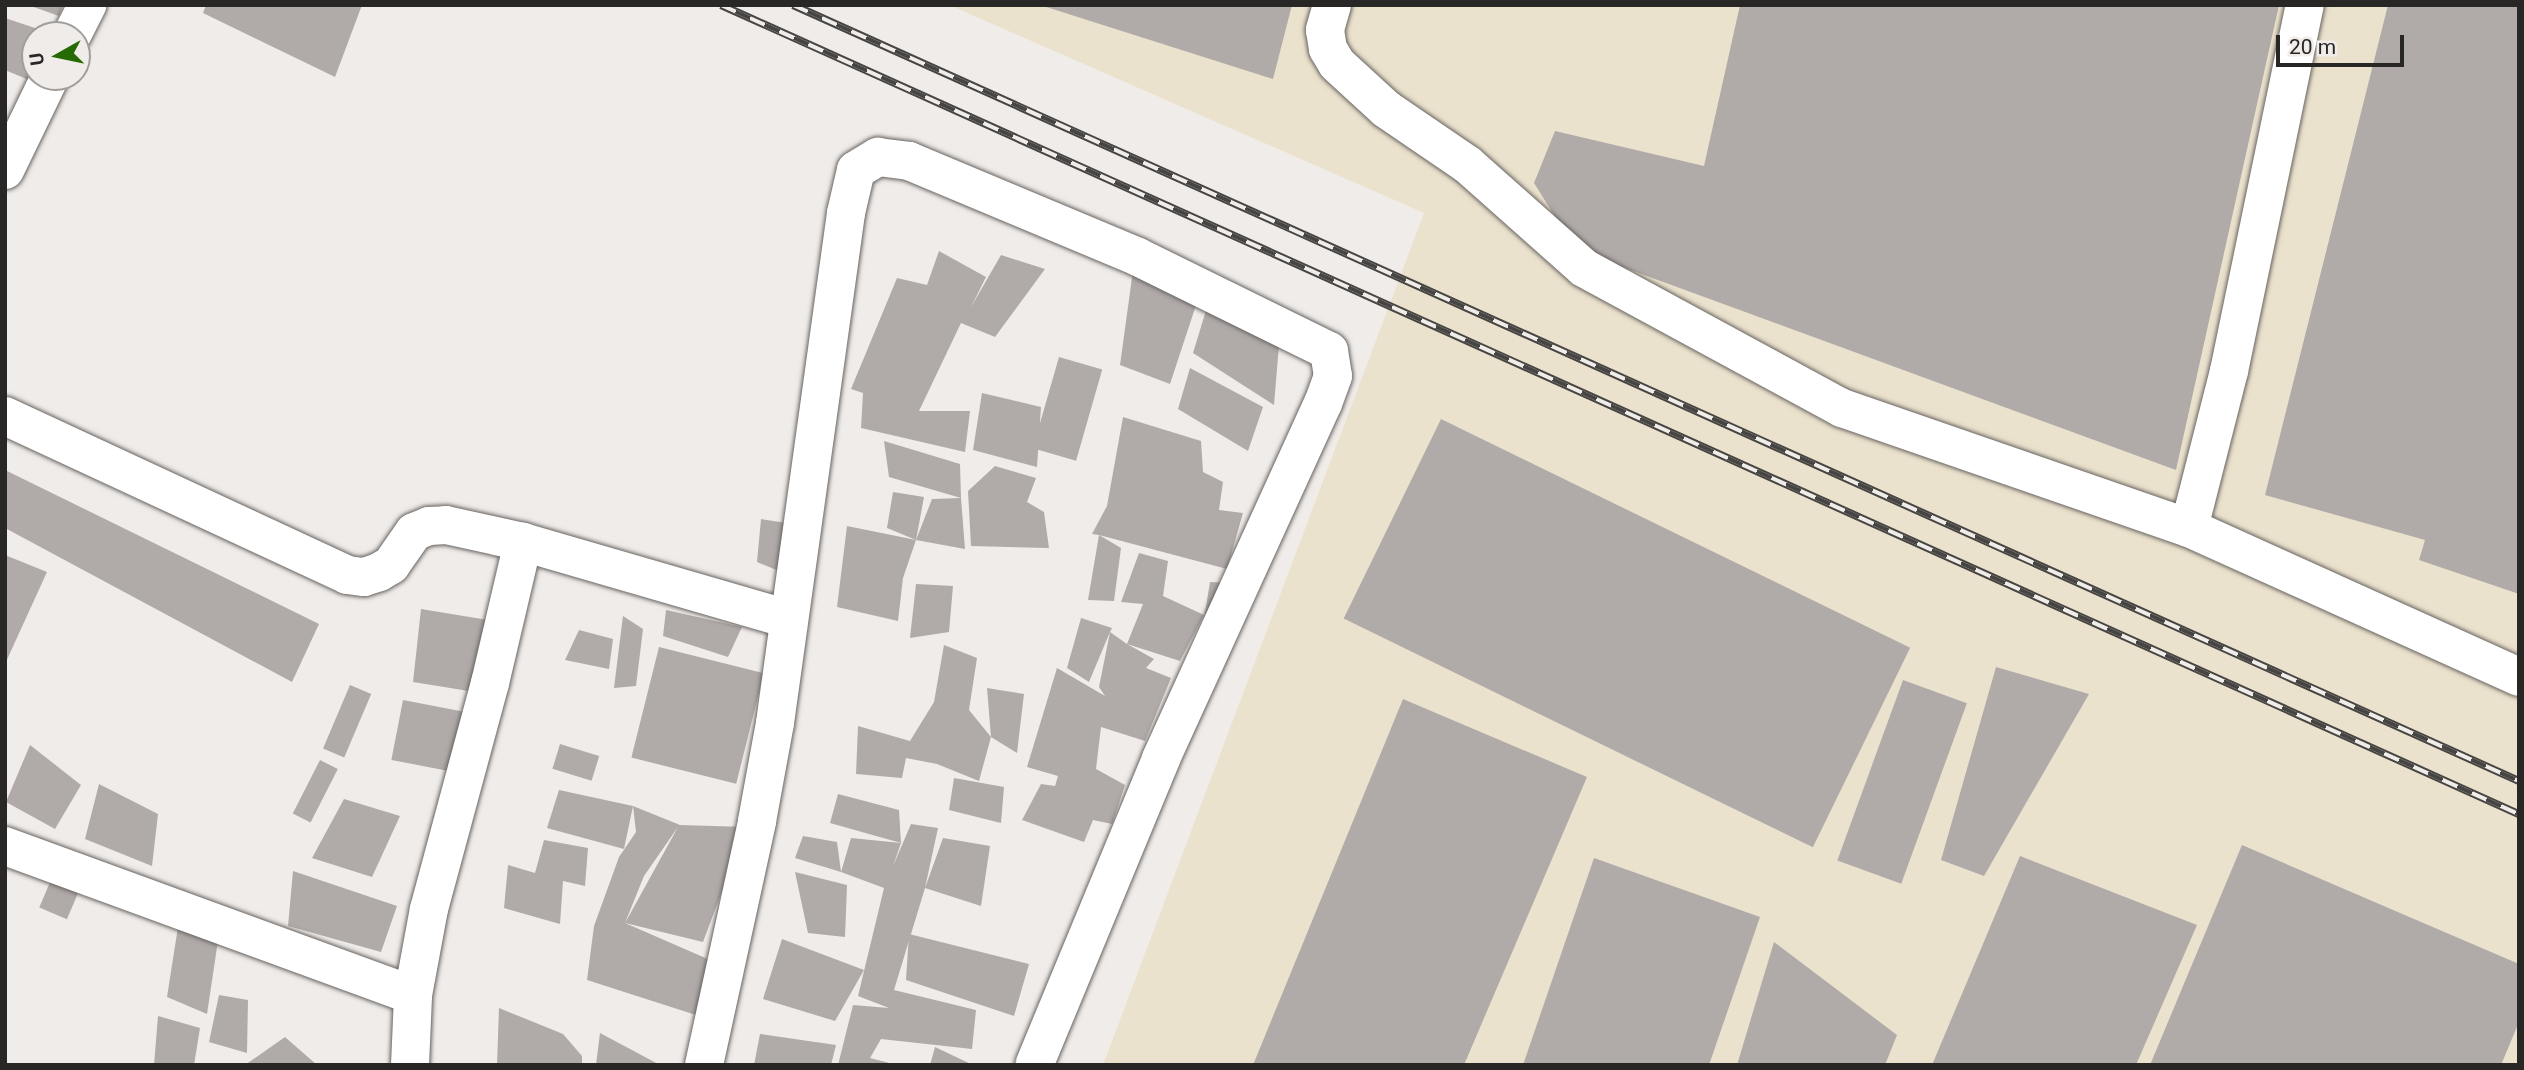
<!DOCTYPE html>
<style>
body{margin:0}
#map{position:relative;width:2524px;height:1070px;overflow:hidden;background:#f0ece9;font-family:Roboto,sans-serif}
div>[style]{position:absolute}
.industrial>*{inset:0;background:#ebe2cd}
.building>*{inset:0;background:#b0aba9;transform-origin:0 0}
.roads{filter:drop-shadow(0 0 2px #676360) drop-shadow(0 0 2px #676360)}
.minor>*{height:38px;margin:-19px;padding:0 19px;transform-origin:19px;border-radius:19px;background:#fff}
.rail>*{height:8px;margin-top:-4px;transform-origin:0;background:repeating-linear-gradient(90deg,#f0ece9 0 16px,#474543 0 32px);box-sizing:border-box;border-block:2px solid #474543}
span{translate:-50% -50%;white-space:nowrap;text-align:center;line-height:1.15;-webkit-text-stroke:5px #f0ece9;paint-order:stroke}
.frame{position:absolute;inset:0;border:7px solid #292726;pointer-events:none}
.north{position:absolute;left:21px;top:21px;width:70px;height:70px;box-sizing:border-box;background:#f0ece9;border:2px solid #a09d9b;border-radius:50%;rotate:261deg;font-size:19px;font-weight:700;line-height:28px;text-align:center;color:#292726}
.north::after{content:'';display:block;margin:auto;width:24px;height:32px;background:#256a02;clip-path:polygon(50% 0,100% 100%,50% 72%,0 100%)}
.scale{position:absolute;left:2276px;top:35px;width:128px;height:32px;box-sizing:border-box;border:4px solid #292726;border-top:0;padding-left:9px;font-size:21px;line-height:24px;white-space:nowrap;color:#292726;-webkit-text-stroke:5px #f0ece9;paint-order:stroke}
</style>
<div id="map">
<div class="industrial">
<div style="clip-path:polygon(949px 5px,2519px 5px,2519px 1065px,1103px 1065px,1424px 213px)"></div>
</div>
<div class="building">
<div style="clip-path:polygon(28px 5px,63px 5px,59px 16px)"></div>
<div style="clip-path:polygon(206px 5px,362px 5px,335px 77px,203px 13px)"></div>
<div style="clip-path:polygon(1040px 5px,1292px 5px,1273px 79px)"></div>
<div style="clip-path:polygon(1740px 5px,2279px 5px,2176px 470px,1576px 250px,1534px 183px,1555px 131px,1704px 166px)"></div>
<div style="clip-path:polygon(2388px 5px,2519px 5px,2519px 594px,2419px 560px,2425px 540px,2265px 495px)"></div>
<div style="clip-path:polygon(5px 18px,44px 31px,43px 35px,35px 35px,35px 61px,29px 80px,5px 70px)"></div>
<div style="clip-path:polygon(939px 251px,986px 277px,971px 307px,1001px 255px,1045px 269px,995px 337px,961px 323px,919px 411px,970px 411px,965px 452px,861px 428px,863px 393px,851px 389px,897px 278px,927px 285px)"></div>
<div style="clip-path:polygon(1134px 263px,1199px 296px,1170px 384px,1120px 365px)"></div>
<div style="clip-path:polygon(1207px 307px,1279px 345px,1274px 405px,1193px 353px)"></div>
<div style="left:1059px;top:357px;width:45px;height:95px;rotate:16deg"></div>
<div style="clip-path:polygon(1190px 368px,1263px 407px,1248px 451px,1178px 409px)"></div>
<div style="clip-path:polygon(982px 393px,1041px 407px,1037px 467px,973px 450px)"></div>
<div style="clip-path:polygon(1123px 417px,1201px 441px,1203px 472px,1223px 482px,1219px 510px,1243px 513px,1227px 569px,1099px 535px,1121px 548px,1114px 601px,1088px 600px,1099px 535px,1092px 534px,1107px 506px)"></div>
<div style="left:1441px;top:419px;width:522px;height:222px;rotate:26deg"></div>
<div style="clip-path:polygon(884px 441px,960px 464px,961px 498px,889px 477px)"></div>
<div style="clip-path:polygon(995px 466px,1036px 478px,1027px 502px,1044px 512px,1049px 548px,971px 546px,968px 491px)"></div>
<div style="clip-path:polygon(5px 470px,319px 624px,292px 682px,5px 528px)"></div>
<div style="clip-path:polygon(893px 492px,924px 497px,916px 540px,887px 528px)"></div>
<div style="clip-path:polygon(961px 498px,965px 549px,916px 540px,932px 499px)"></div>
<div style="clip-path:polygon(761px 519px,793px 524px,786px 574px,757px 562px)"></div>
<div style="clip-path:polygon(847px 526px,916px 540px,903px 578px,898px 621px,837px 607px)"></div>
<div style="clip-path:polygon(1139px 553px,1168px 561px,1163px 596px,1204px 615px,1180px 661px,1127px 644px,1154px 659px,1146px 668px,1171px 678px,1145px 741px,1101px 727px,1096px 769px,1125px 785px,1112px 824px,1093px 820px,1084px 842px,1022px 820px,1041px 784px,1055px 786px,1058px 776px,1027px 767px,1057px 668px,1105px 696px,1099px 687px,1110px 632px,1089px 682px,1067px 668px,1081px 618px,1112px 628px,1110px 632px,1127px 644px,1143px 604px,1121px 602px)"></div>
<div style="clip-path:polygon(5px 555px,47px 572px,5px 664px)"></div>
<div style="clip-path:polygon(1210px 582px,1231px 583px,1202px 631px)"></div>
<div style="clip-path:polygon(916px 584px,953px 586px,949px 632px,910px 638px)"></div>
<div style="clip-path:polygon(421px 609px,494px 621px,475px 692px,413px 682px)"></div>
<div style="clip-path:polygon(666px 610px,742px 627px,728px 657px,663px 636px)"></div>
<div style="clip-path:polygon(623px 616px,643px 629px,636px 686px,614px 688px)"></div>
<div style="clip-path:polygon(579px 630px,613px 639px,609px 669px,565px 660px)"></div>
<div style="clip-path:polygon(944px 645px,977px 658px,969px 710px,991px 737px,979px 781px,937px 764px,906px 758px,902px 778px,856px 774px,858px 726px,910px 741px,934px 702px)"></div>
<div style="left:659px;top:647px;width:108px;height:114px;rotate:14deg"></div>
<div style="clip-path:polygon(1996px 667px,2089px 694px,1984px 876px,1941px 860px)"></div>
<div style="left:1903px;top:680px;width:68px;height:192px;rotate:20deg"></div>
<div style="left:350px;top:685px;width:23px;height:69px;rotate:23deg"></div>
<div style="clip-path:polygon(987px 688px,1024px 694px,1017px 753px,991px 737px)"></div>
<div style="clip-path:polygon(1403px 699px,1587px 777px,1464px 1065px,1253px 1065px)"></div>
<div style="left:403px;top:700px;width:70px;height:61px;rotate:11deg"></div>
<div style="left:560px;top:744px;width:41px;height:26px;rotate:17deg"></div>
<div style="clip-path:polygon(30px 745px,81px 785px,55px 829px,6px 802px)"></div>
<div style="left:320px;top:760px;width:20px;height:60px;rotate:27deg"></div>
<div style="clip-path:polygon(954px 778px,1004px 787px,1001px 823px,949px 810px)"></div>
<div style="clip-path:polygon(99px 784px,158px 814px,152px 866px,85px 839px)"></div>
<div style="clip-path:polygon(559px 790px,633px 806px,624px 849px,547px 828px)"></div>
<div style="clip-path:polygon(838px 794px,899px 810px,901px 843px,830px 823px)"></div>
<div style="clip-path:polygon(344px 799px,400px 816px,372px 877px,312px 858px)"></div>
<div style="clip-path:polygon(evenodd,633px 806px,680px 825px,746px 827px,703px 942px,625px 923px,710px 960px,696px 1015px,587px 980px,594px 926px,619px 857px,636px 832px,633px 806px,678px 827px,625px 923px,644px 876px,678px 827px)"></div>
<div style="clip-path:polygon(911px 824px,938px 828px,925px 888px,943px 838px,990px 846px,981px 906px,925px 888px,894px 990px,976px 1010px,972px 1049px,881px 1039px,870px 1058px,897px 1065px,838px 1065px,853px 1005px,889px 1008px,858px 996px,884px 888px,841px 872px,851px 838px,901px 843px,893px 866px)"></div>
<div style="clip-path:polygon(803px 836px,837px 842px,841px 872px,795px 858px)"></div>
<div style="clip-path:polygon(544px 840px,588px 848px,585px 886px,563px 881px,560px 924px,504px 908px,508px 865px,535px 873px)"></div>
<div style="clip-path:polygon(2242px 845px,2519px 964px,2519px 1022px,2501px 1065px,2150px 1065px)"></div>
<div style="clip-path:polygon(2020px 856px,2197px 925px,2136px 1065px,1932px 1065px)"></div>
<div style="clip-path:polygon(1594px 858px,1760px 917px,1709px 1065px,1523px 1065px)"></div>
<div style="clip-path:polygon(293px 871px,397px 906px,381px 952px,288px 926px)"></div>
<div style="clip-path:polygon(795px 872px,847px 885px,845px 937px,808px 933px)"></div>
<div style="left:51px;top:880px;width:30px;height:30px;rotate:23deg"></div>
<div style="clip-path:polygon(178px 927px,219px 934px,207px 1014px,167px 997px)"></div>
<div style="clip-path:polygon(909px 934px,1029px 964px,1014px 1016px,906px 980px)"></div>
<div style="clip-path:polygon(782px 939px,864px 970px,835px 1021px,763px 999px)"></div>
<div style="clip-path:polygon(1774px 942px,1897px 1035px,1885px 1065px,1737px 1065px)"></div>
<div style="clip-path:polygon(219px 995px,248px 1000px,247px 1053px,209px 1042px)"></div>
<div style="clip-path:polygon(499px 1008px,563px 1034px,582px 1056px,582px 1065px,497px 1065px)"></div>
<div style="clip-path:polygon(158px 1016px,200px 1028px,194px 1065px,154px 1065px)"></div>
<div style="clip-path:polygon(600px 1033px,660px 1065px,596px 1065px)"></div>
<div style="clip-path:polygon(760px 1034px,836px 1045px,831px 1065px,754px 1065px)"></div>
<div style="clip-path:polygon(285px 1037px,317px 1065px,245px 1065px)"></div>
<div style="clip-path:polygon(935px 1047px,973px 1065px,930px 1065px)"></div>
</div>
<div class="roads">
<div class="minor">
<div style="left:1332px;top:5px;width:26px;rotate:106deg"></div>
<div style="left:1325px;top:30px;width:19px;rotate:81deg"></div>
<div style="left:1328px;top:49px;width:17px;rotate:59deg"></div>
<div style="left:1337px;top:64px;width:67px;rotate:42.6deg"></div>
<div style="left:1386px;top:109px;width:99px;rotate:34.3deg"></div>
<div style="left:1468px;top:165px;width:155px;rotate:41.6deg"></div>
<div style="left:1584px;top:268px;width:294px;rotate:28.5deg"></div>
<div style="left:1842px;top:408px;width:367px;rotate:19.1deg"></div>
<div style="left:2189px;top:528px;width:362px;rotate:24.3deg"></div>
<div style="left:72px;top:35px;width:34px;rotate:-63deg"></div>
<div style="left:5px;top:170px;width:103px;rotate:-64.2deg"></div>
<div style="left:5px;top:416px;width:377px;rotate:24.9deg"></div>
<div style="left:347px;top:575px;width:17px;rotate:7deg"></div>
<div style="left:364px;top:577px;width:16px;rotate:-18deg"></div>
<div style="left:379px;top:572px;width:14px;rotate:-30deg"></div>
<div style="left:391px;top:565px;width:40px;rotate:-55.1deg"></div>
<div style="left:414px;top:532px;width:16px;rotate:-22deg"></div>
<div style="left:429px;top:526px;width:17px;rotate:-3deg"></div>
<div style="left:446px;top:525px;width:79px;rotate:12.4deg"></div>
<div style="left:523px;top:542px;width:276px;rotate:16.2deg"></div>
<div style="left:2189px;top:528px;width:162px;rotate:-75.7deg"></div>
<div style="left:2229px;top:371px;width:374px;rotate:-78.3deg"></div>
<div style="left:5px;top:846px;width:434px;rotate:20.1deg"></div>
<div style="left:410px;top:1065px;width:70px;rotate:-87.5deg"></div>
<div style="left:413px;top:995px;width:87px;rotate:-79.5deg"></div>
<div style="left:429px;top:909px;width:234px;rotate:-74.9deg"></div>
<div style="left:490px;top:683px;width:145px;rotate:-76.8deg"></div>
<div style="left:704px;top:1065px;width:250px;rotate:-77.7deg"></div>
<div style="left:757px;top:821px;width:100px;rotate:-79.6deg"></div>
<div style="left:775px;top:723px;width:515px;rotate:-82.07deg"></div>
<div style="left:846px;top:213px;width:44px;rotate:-76.9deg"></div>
<div style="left:856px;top:170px;width:26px;rotate:-31deg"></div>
<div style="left:878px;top:157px;width:31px;rotate:7deg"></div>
<div style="left:909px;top:161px;width:248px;rotate:22.7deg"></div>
<div style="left:1138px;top:257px;width:213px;rotate:26.2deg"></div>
<div style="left:1329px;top:351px;width:25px;rotate:81deg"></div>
<div style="left:1333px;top:376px;width:29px;rotate:110deg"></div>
<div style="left:1323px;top:403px;width:391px;rotate:114.5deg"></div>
<div style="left:1161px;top:759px;width:331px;rotate:112.5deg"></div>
</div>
</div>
<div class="rail">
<div style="left:721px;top:5px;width:1972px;rotate:24.23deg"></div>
<div style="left:793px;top:5px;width:1892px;rotate:24.21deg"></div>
</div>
<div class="frame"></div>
<div class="north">U</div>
<div class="scale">20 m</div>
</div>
